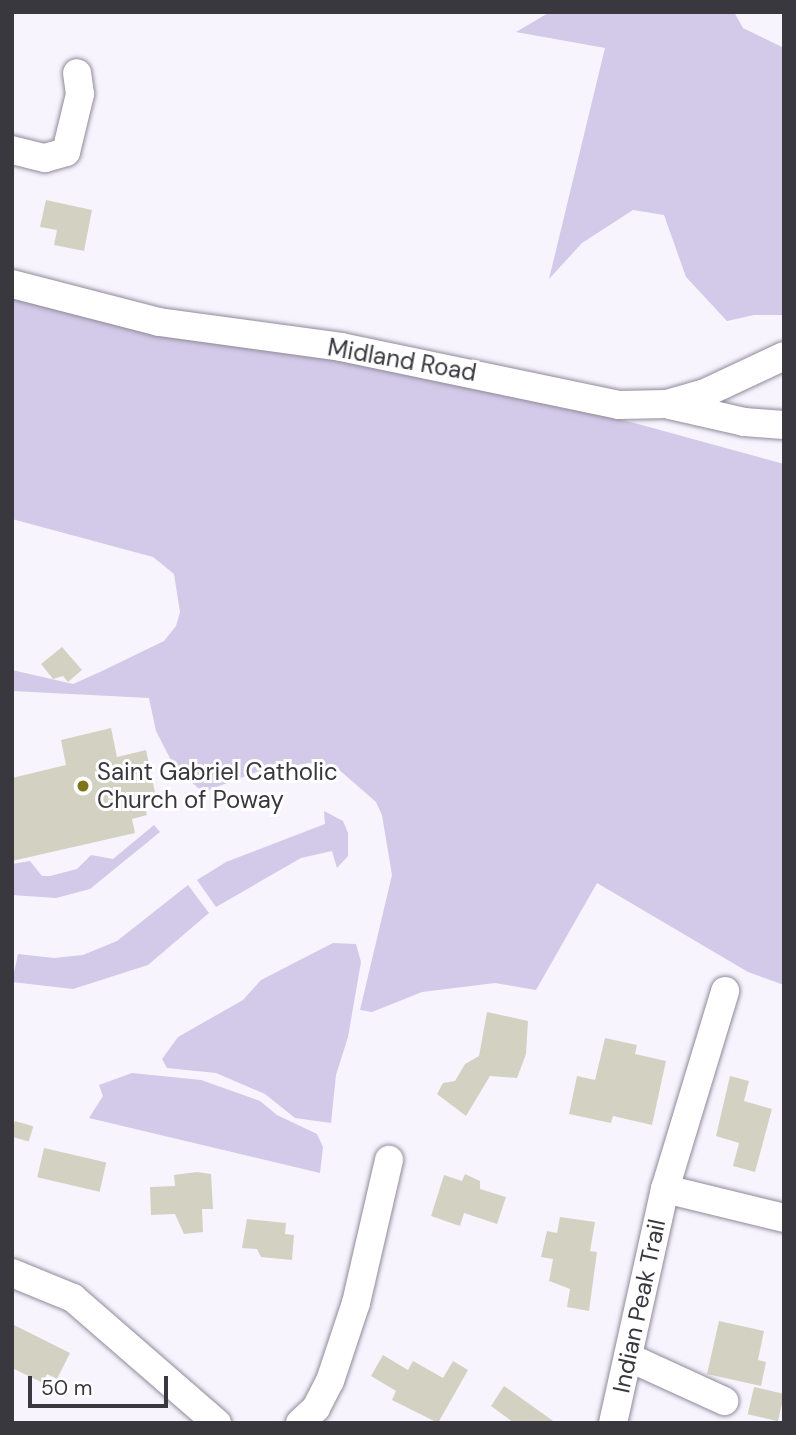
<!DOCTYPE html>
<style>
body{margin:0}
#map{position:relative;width:796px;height:1435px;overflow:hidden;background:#f7f4fe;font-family:"DM Sans",sans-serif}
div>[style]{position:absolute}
.green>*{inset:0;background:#d3c9e8}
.building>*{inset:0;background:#d3d2c2;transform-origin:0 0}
.roads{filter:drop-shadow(0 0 2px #8f8a99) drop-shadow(0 0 2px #8f8a99)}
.minor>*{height:28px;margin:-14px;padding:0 14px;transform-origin:14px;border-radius:14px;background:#fff}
.dots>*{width:19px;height:19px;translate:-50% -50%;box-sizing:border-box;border:4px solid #fff;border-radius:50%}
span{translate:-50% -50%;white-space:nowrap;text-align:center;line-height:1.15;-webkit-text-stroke:6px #fff;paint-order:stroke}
.street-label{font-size:24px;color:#3a383f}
.poi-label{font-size:24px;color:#3a383f}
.left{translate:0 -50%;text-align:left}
.frame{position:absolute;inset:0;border:14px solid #3a383f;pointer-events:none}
.scale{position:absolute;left:28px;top:1376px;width:140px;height:32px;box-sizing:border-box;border:4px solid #3a383f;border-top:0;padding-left:9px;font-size:21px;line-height:24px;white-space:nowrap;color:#3a383f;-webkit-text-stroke:5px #fff;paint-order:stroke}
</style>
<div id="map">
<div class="green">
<div style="clip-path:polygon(550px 12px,734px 12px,743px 28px,784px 48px,784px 315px,754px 315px,727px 321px,686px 277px,664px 215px,633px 210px,582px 243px,549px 279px,605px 48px,516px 32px)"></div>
<div style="clip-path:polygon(12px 288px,587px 410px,784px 464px,784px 985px,748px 972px,597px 883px,536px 990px,495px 983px,422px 992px,372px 1012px,360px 1010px,392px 875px,382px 815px,376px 802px,337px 768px,309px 763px,257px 772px,203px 792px,175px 768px,156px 731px,149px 698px,12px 691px,12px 670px,73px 684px,100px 672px,164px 641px,176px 626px,180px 612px,174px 574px,153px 557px,12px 519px)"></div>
<div style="clip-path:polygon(324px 811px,343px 821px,348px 833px,348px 856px,337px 868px,332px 851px,301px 858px,216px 907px,197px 880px,226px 862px,325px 824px)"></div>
<div style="clip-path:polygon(154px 825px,160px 832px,90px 889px,56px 898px,12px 895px,12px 864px,30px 861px,42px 876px,50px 876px,77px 869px,91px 855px,113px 859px)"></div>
<div style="clip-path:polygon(188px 885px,209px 913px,148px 965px,73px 989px,12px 982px,18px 954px,54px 958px,83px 955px,117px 941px)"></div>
<div style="clip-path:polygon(333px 943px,356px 944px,361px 962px,348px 1037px,336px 1075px,331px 1123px,295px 1118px,265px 1094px,216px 1073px,167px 1068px,162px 1059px,178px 1037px,243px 1000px,261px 980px)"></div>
<div style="clip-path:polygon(132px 1073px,201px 1080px,260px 1101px,277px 1115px,317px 1134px,323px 1147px,320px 1173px,89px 1118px,103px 1096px,99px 1085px)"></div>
</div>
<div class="building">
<div style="clip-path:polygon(46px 200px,92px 210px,84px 251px,54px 245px,57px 230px,40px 227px)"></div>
<div style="clip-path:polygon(62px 647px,82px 670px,68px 682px,63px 676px,53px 679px,41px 664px)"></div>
<div style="clip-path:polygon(111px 728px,117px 757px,146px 750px,156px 797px,143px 800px,147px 815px,132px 819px,135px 833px,12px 861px,12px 778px,66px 765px,61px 740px)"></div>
<div style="clip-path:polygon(487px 1012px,528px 1021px,526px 1054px,517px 1078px,490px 1076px,466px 1116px,437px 1094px,443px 1083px,455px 1081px,465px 1064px,479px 1056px)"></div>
<div style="clip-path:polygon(605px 1038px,637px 1045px,635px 1054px,666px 1061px,652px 1125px,613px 1116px,611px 1123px,569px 1114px,577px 1076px,595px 1080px)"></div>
<div style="clip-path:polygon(730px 1076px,749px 1081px,744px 1101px,772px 1109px,755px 1172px,733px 1166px,739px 1143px,716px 1136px)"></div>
<div style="left:15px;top:1121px;width:19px;height:16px;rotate:16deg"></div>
<div style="left:44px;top:1148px;width:64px;height:30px;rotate:13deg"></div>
<div style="clip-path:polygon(197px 1172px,211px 1174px,213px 1209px,202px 1209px,203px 1232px,184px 1234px,175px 1214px,151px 1215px,150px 1187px,175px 1186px,174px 1175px)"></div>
<div style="clip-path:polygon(465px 1174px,480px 1181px,480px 1189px,506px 1197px,497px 1224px,464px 1213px,460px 1226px,431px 1216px,444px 1175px,462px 1181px)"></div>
<div style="clip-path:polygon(560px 1217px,595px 1222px,590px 1251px,597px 1252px,589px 1311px,567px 1307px,570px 1289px,549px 1281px,553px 1259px,541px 1257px,547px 1231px,557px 1233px)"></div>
<div style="clip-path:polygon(247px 1219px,286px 1223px,285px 1234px,294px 1235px,292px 1260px,261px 1257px,257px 1249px,242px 1248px)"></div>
<div style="clip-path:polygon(719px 1321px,764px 1331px,758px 1360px,766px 1362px,761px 1386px,707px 1374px)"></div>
<div style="clip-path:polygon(12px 1324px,70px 1353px,57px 1379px,47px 1374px,43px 1383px,12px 1368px)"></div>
<div style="clip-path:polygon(383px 1355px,408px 1370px,413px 1361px,443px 1378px,453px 1361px,468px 1370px,438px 1423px,392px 1400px,396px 1391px,371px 1376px)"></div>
<div style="clip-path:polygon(504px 1386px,556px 1423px,514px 1423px,491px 1406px)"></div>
<div style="left:754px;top:1387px;width:31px;height:28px;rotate:13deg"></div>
</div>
<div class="roads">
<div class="minor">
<div style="left:12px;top:150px;width:34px;rotate:14deg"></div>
<div style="left:45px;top:158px;width:22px;rotate:-16deg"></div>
<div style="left:66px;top:152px;width:60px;rotate:-76.4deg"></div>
<div style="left:80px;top:94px;width:21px;rotate:-98deg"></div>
<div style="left:12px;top:284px;width:152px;rotate:14.5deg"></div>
<div style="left:159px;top:322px;width:184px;rotate:7.8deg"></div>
<div style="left:341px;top:347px;width:284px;rotate:11.8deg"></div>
<div style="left:619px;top:405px;width:48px;rotate:-1.2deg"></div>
<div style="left:667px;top:404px;width:37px;rotate:-16deg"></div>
<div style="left:703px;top:394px;width:89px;rotate:-25.1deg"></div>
<div style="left:670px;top:405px;width:76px;rotate:12.9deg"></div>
<div style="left:744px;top:422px;width:40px;rotate:4.3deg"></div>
<div style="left:665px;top:1189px;width:122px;rotate:13.7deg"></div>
<div style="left:12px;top:1273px;width:66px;rotate:22.3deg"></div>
<div style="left:73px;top:1298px;width:191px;rotate:41deg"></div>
<div style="left:628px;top:1357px;width:106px;rotate:24.6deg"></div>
<div style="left:300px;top:1423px;width:22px;rotate:-43deg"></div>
<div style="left:316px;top:1408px;width:30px;rotate:-63deg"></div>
<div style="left:330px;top:1381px;width:82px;rotate:-71.6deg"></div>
<div style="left:356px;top:1303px;width:147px;rotate:-77deg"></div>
<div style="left:613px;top:1423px;width:240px;rotate:-77.5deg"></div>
<div style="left:665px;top:1189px;width:207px;rotate:-73.1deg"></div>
</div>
</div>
<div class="dots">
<div style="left:83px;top:786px;background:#7d7519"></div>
</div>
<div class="street-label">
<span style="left:402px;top:360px;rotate:10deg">Midland Road</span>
<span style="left:639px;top:1306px;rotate:-78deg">Indian Peak Trail</span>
</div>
<div class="poi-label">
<span class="left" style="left:97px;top:786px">Saint Gabriel Catholic<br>Church of Poway</span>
</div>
<div class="frame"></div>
<div class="scale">50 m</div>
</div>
